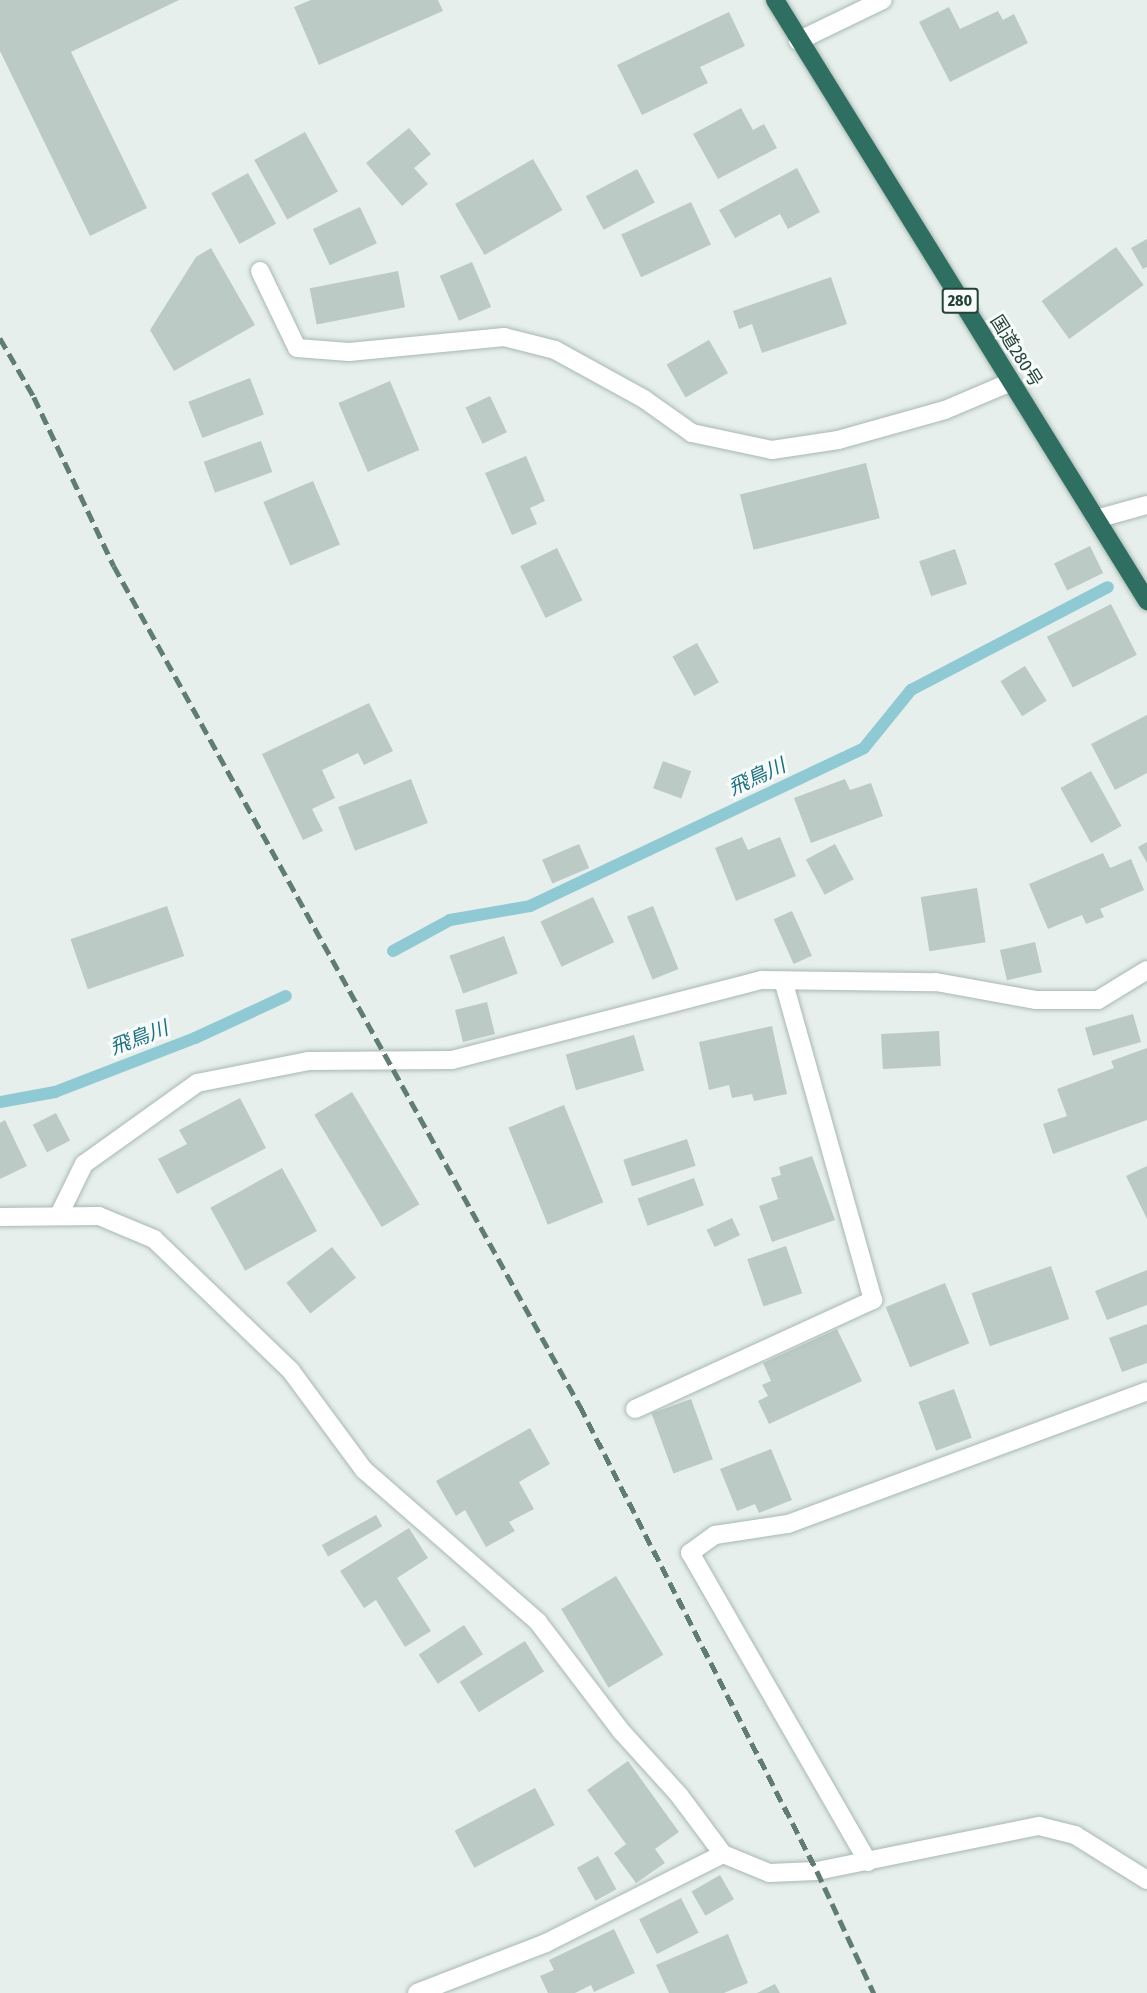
<!DOCTYPE html>
<meta charset="utf-8">
<style>
body{margin:0}
#map{position:relative;width:1147px;height:1993px;overflow:hidden;background:#e6efeb;font-family:"Fira Sans Condensed","Noto Sans JP",sans-serif}
div>[style]{position:absolute}
.stream>*{height:12px;margin:-6px;padding:0 6px;transform-origin:6px;border-radius:6px;background:#8ec9d4}
.building>*{inset:0;background:#bbcac4;transform-origin:0 0}
.roads{filter:drop-shadow(0 0 2px #a8b8b2) drop-shadow(0 0 2px #a8b8b2)}
.minor>*{height:18px;margin:-9px;padding:0 9px;transform-origin:9px;border-radius:9px;background:#fff}
.highway>*{height:18px;margin:-9px;padding:0 9px;transform-origin:9px;border-radius:9px;background:#2f6f62}
.rail>*{height:4.5px;margin-top:-2.25px;transform-origin:0;background:repeating-linear-gradient(90deg,#5f7d75 0 12px,transparent 0 18px)}
span{translate:-50% -50%;white-space:nowrap;text-align:center;line-height:1.15;-webkit-text-stroke:6px #f7fbf9;paint-order:stroke}
.shield-label span{padding:2px 4px;background:#f7fbf9;border:2px solid;border-radius:4px;-webkit-text-stroke-width:0}
.shield-label{font-size:16px;color:#24423a;font-weight:700}
.street-label{font-size:18px;color:#24423a}
.water-label{font-size:20px;color:#1c6f80;font-style:italic}
</style>
<div id="map">
<div class="stream">
<div style="left:393px;top:951px;width:65px;rotate:-28.5deg"></div>
<div style="left:450px;top:920px;width:81px;rotate:-9.9deg"></div>
<div style="left:530px;top:906px;width:369px;rotate:-25.3deg"></div>
<div style="left:864px;top:748px;width:75px;rotate:-51deg"></div>
<div style="left:911px;top:690px;width:222px;rotate:-27.6deg"></div>
<div style="left:0;top:1102px;width:56px;rotate:-10.3deg"></div>
<div style="left:55px;top:1092px;width:150px;rotate:-21.1deg"></div>
<div style="left:195px;top:1038px;width:100px;rotate:-24.8deg"></div>
</div>
<div class="building">
<div style="clip-path:polygon(0 0,179px 0,71px 52px,147px 208px,90px 236px,0 51px)"></div>
<div style="clip-path:polygon(311px 0,438px 0,443px 11px,319px 65px,294px 7px)"></div>
<div style="clip-path:polygon(949px 7px,960px 29px,998px 11px,1003px 20px,1014px 14px,1028px 43px,950px 82px,919px 22px)"></div>
<div style="clip-path:polygon(729px 12px,745px 46px,700px 67px,708px 83px,642px 115px,617px 65px)"></div>
<div style="clip-path:polygon(741px 108px,753px 130px,764px 124px,777px 148px,718px 179px,693px 134px)"></div>
<div style="clip-path:polygon(409px 128px,431px 154px,414px 168px,428px 184px,402px 206px,366px 163px)"></div>
<div style="left:305px;top:132px;width:68px;height:58px;rotate:61deg"></div>
<div style="left:533px;top:159px;width:59px;height:90px;rotate:60deg"></div>
<div style="clip-path:polygon(797px 168px,820px 212px,788px 229px,780px 214px,735px 238px,719px 210px)"></div>
<div style="left:637px;top:169px;width:38px;height:58px;rotate:62deg"></div>
<div style="left:248px;top:173px;width:58px;height:42px;rotate:61deg"></div>
<div style="left:691px;top:202px;width:47px;height:77px;rotate:65deg"></div>
<div style="left:360px;top:207px;width:40px;height:52px;rotate:65deg"></div>
<div style="clip-path:polygon(1147px 239px,1147px 267px,1143px 269px,1131px 248px)"></div>
<div style="left:1116px;top:247px;width:47px;height:92px;rotate:54deg"></div>
<div style="clip-path:polygon(211px 248px,255px 325px,174px 371px,150px 330px,196px 257px)"></div>
<div style="left:472px;top:262px;width:49px;height:35px;rotate:67deg"></div>
<div style="left:398px;top:271px;width:37px;height:90px;rotate:79deg"></div>
<div style="clip-path:polygon(831px 277px,847px 324px,762px 353px,752px 324px,739px 329px,733px 311px)"></div>
<div style="left:709px;top:340px;width:38px;height:49px;rotate:60deg"></div>
<div style="left:250px;top:378px;width:39px;height:66px;rotate:69deg"></div>
<div style="left:390px;top:381px;width:75px;height:56px;rotate:67deg"></div>
<div style="left:490px;top:396px;width:40px;height:27px;rotate:65deg"></div>
<div style="left:261px;top:441px;width:33px;height:61px;rotate:70deg"></div>
<div style="clip-path:polygon(526px 456px,545px 501px,530px 508px,537px 524px,512px 535px,485px 473px)"></div>
<div style="left:866px;top:463px;width:57px;height:130px;rotate:76deg"></div>
<div style="left:313px;top:481px;width:69px;height:54px;rotate:67deg"></div>
<div style="left:1090px;top:546px;width:30px;height:40px;rotate:64deg"></div>
<div style="left:557px;top:548px;width:58px;height:41px;rotate:64deg"></div>
<div style="left:955px;top:549px;width:37px;height:38px;rotate:71deg"></div>
<div style="left:1111px;top:604px;width:57px;height:72px;rotate:63deg"></div>
<div style="left:697px;top:643px;width:45px;height:28px;rotate:61deg"></div>
<div style="left:1025px;top:666px;width:41px;height:29px;rotate:58deg"></div>
<div style="clip-path:polygon(369px 703px,393px 751px,364px 765px,358px 753px,322px 770px,335px 798px,312px 809px,323px 831px,303px 840px,262px 754px)"></div>
<div style="clip-path:polygon(1147px 715px,1147px 773px,1115px 790px,1091px 744px)"></div>
<div style="left:663px;top:761px;width:30px;height:29px;rotate:20deg"></div>
<div style="left:1091px;top:771px;width:63px;height:35px;rotate:61deg"></div>
<div style="left:411px;top:779px;width:47px;height:78px;rotate:69deg"></div>
<div style="clip-path:polygon(845px 779px,850px 790px,871px 783px,883px 816px,811px 843px,794px 798px)"></div>
<div style="clip-path:polygon(742px 837px,748px 850px,780px 837px,796px 876px,736px 901px,715px 848px)"></div>
<div style="clip-path:polygon(1147px 842px,1147px 863px,1138px 847px)"></div>
<div style="left:579px;top:844px;width:26px;height:40px;rotate:67deg"></div>
<div style="left:835px;top:844px;width:40px;height:33px;rotate:62deg"></div>
<div style="clip-path:polygon(1103px 853px,1110px 868px,1131px 859px,1144px 890px,1100px 909px,1104px 917px,1086px 924px,1082px 915px,1048px 929px,1029px 884px)"></div>
<div style="left:977px;top:888px;width:55px;height:57px;rotate:81deg"></div>
<div style="left:593px;top:897px;width:50px;height:58px;rotate:65deg"></div>
<div style="left:167px;top:906px;width:53px;height:102px;rotate:71deg"></div>
<div style="left:653px;top:906px;width:68px;height:28px;rotate:68deg"></div>
<div style="left:792px;top:911px;width:49px;height:20px;rotate:66deg"></div>
<div style="left:504px;top:936px;width:40px;height:58px;rotate:70deg"></div>
<div style="left:1035px;top:942px;width:31px;height:36px;rotate:77deg"></div>
<div style="left:487px;top:1002px;width:33px;height:33px;rotate:76deg"></div>
<div style="left:1133px;top:1014px;width:29px;height:50px;rotate:74deg"></div>
<div style="clip-path:polygon(772px 1026px,787px 1094px,754px 1101px,752px 1094px,732px 1098px,729px 1085px,709px 1090px,699px 1042px)"></div>
<div style="left:939px;top:1031px;width:35px;height:58px;rotate:87deg"></div>
<div style="left:634px;top:1035px;width:37px;height:71px;rotate:74deg"></div>
<div style="clip-path:polygon(1147px 1048px,1147px 1120px,1053px 1154px,1043px 1124px,1067px 1116px,1057px 1089px,1114px 1068px,1111px 1061px)"></div>
<div style="left:352px;top:1092px;width:131px;height:44px;rotate:59deg"></div>
<div style="clip-path:polygon(240px 1098px,266px 1148px,177px 1194px,158px 1159px,187px 1144px,179px 1130px)"></div>
<div style="left:564px;top:1105px;width:105px;height:60px;rotate:68deg"></div>
<div style="left:56px;top:1113px;width:31px;height:26px;rotate:63deg"></div>
<div style="clip-path:polygon(5px 1120px,27px 1166px,0 1179px,0 1123px)"></div>
<div style="left:687px;top:1139px;width:28px;height:67px;rotate:72deg"></div>
<div style="clip-path:polygon(812px 1156px,835px 1220px,772px 1242px,759px 1206px,778px 1199px,771px 1178px,781px 1175px,779px 1167px)"></div>
<div style="clip-path:polygon(1147px 1166px,1147px 1219px,1126px 1176px)"></div>
<div style="left:282px;top:1168px;width:72px;height:82px;rotate:61deg"></div>
<div style="left:694px;top:1178px;width:29px;height:60px;rotate:70deg"></div>
<div style="left:732px;top:1218px;width:19px;height:28px;rotate:65deg"></div>
<div style="left:786px;top:1246px;width:50px;height:41px;rotate:71deg"></div>
<div style="left:332px;top:1247px;width:39px;height:58px;rotate:52deg"></div>
<div style="left:1051px;top:1266px;width:56px;height:84px;rotate:71deg"></div>
<div style="clip-path:polygon(1147px 1270px,1147px 1305px,1107px 1320px,1095px 1291px)"></div>
<div style="left:945px;top:1283px;width:65px;height:64px;rotate:68deg"></div>
<div style="clip-path:polygon(1147px 1324px,1147px 1363px,1122px 1372px,1109px 1338px)"></div>
<div style="clip-path:polygon(837px 1329px,862px 1381px,769px 1424px,758px 1401px,768px 1396px,762px 1385px,771px 1381px,763px 1363px)"></div>
<div style="left:954px;top:1389px;width:52px;height:38px;rotate:70deg"></div>
<div style="left:691px;top:1399px;width:64px;height:42px;rotate:70deg"></div>
<div style="clip-path:polygon(530px 1428px,550px 1464px,519px 1482px,534px 1509px,509px 1522px,515px 1531px,486px 1547px,465px 1510px,456px 1516px,436px 1481px)"></div>
<div style="clip-path:polygon(771px 1449px,792px 1500px,759px 1513px,755px 1504px,737px 1511px,720px 1469px)"></div>
<div style="left:376px;top:1515px;width:13px;height:62px;rotate:61deg"></div>
<div style="clip-path:polygon(409px 1528px,428px 1558px,397px 1578px,431px 1631px,405px 1647px,376px 1600px,364px 1608px,340px 1571px)"></div>
<div style="left:616px;top:1576px;width:92px;height:64px;rotate:59deg"></div>
<div style="left:464px;top:1625px;width:35px;height:54px;rotate:57deg"></div>
<div style="left:525px;top:1641px;width:36px;height:77px;rotate:58deg"></div>
<div style="clip-path:polygon(628px 1761px,679px 1832px,655px 1849px,665px 1863px,636px 1883px,614px 1853px,626px 1844px,587px 1790px)"></div>
<div style="left:535px;top:1788px;width:42px;height:91px;rotate:62deg"></div>
<div style="left:598px;top:1856px;width:38px;height:24px;rotate:61deg"></div>
<div style="left:720px;top:1875px;width:28px;height:33px;rotate:60deg"></div>
<div style="left:681px;top:1898px;width:39px;height:47px;rotate:63deg"></div>
<div style="clip-path:polygon(614px 1929px,635px 1973px,594px 1992px,591px 1985px,575px 1993px,548px 1993px,540px 1976px,554px 1970px,549px 1960px)"></div>
<div style="clip-path:polygon(728px 1934px,748px 1983px,724px 1993px,669px 1993px,656px 1965px)"></div>
<div style="clip-path:polygon(775px 1984px,780px 1993px,757px 1993px)"></div>
</div>
<div class="roads">
<div class="minor">
<div style="left:798px;top:41px;width:94px;rotate:-25.8deg"></div>
<div style="left:260px;top:271px;width:85px;rotate:64.3deg"></div>
<div style="left:297px;top:348px;width:52px;rotate:4.4deg"></div>
<div style="left:349px;top:352px;width:156px;rotate:-5.5deg"></div>
<div style="left:504px;top:337px;width:53px;rotate:14.3deg"></div>
<div style="left:555px;top:350px;width:102px;rotate:28.8deg"></div>
<div style="left:644px;top:399px;width:59px;rotate:35.3deg"></div>
<div style="left:692px;top:433px;width:82px;rotate:12deg"></div>
<div style="left:772px;top:450px;width:67px;rotate:-8.6deg"></div>
<div style="left:838px;top:440px;width:111px;rotate:-15.7deg"></div>
<div style="left:945px;top:410px;width:72px;rotate:-23deg"></div>
<div style="left:1096px;top:519px;width:53px;rotate:-15.4deg"></div>
<div style="left:59px;top:1215px;width:57px;rotate:-63.9deg"></div>
<div style="left:84px;top:1164px;width:139px;rotate:-35.6deg"></div>
<div style="left:197px;top:1083px;width:113px;rotate:-11.2deg"></div>
<div style="left:308px;top:1061px;width:144px;rotate:-0.4deg"></div>
<div style="left:452px;top:1060px;width:320px;rotate:-14.5deg"></div>
<div style="left:762px;top:980px;width:174px;rotate:0.7deg"></div>
<div style="left:936px;top:982px;width:102px;rotate:10.2deg"></div>
<div style="left:1036px;top:1000px;width:62px"></div>
<div style="left:1098px;top:1000px;width:57px;rotate:-31.5deg"></div>
<div style="left:0;top:1217px;width:99px;rotate:-0.6deg"></div>
<div style="left:99px;top:1216px;width:60px;rotate:22.7deg"></div>
<div style="left:154px;top:1239px;width:190px;rotate:43.9deg"></div>
<div style="left:291px;top:1371px;width:123px;rotate:53.6deg"></div>
<div style="left:364px;top:1470px;width:231px;rotate:41.1deg"></div>
<div style="left:538px;top:1622px;width:137px;rotate:52.7deg"></div>
<div style="left:621px;top:1731px;width:86px;rotate:47.8deg"></div>
<div style="left:679px;top:1795px;width:74px;rotate:53.3deg"></div>
<div style="left:723px;top:1854px;width:50px;rotate:22.4deg"></div>
<div style="left:769px;top:1873px;width:48px;rotate:-2.4deg"></div>
<div style="left:817px;top:1871px;width:227px;rotate:-11.5deg"></div>
<div style="left:1039px;top:1826px;width:37px;rotate:14deg"></div>
<div style="left:1075px;top:1835px;width:85px;rotate:32deg"></div>
<div style="left:635px;top:1409px;width:262px;rotate:-24.6deg"></div>
<div style="left:873px;top:1300px;width:332px;rotate:-105.7deg"></div>
<div style="left:868px;top:1862px;width:357px;rotate:-119.9deg"></div>
<div style="left:690px;top:1553px;width:31px;rotate:-36deg"></div>
<div style="left:715px;top:1535px;width:74px;rotate:-8.6deg"></div>
<div style="left:788px;top:1524px;width:383px;rotate:-20.3deg"></div>
<div style="left:417px;top:1993px;width:138px;rotate:-21.2deg"></div>
<div style="left:546px;top:1943px;width:198px;rotate:-26.7deg"></div>
</div>
<div class="highway">
<div style="left:775px;top:0;width:707px;rotate:58.24deg"></div>
</div>
</div>
<div class="rail">
<div style="left:0;top:338px;width:68px;rotate:60deg"></div>
<div style="left:34px;top:397px;width:187px;rotate:64.7deg"></div>
<div style="left:114px;top:566px;width:961px;rotate:60.98deg"></div>
<div style="left:580px;top:1406px;width:522px;rotate:62.99deg"></div>
<div style="left:817px;top:1871px;width:135px;rotate:65deg"></div>
</div>
<div class="shield-label">
<span style="left:960px;top:301px">280</span>
</div>
<div class="street-label">
<span style="left:1016px;top:351px;rotate:58deg">国道280号</span>
</div>
<div class="water-label">
<span style="left:757px;top:777px;rotate:-25deg">飛鳥川</span>
<span style="left:139px;top:1038px;rotate:-21deg">飛鳥川</span>
</div>
</div>
